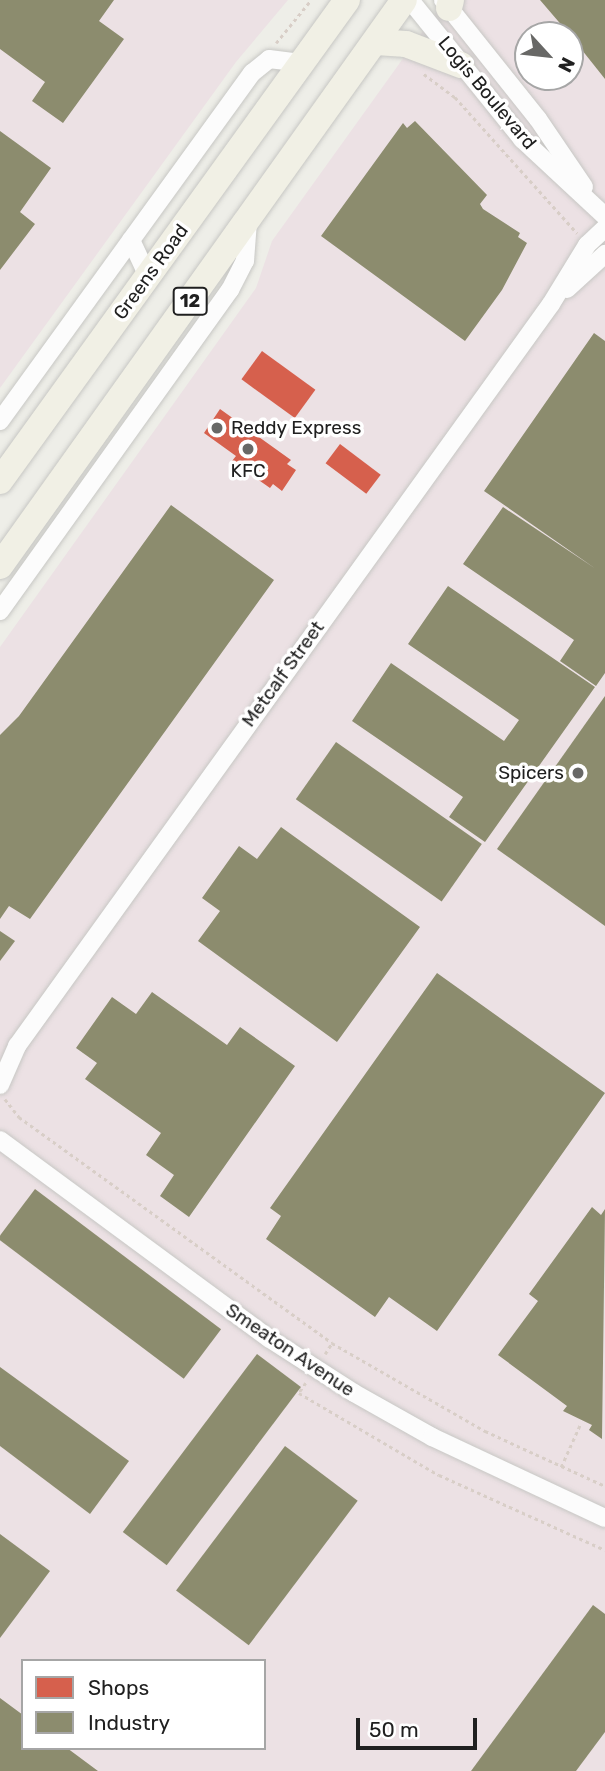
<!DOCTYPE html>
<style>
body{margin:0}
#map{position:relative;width:605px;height:1771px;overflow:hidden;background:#eeeee8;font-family:Rubik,sans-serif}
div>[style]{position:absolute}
.industrial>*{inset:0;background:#ece1e4}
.shops>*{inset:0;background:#d6604d;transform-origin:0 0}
.industry>*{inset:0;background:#8c8c6e;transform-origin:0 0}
.path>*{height:2.5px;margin-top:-1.25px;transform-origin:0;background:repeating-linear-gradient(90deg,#d8cec7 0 3.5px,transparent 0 7px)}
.roads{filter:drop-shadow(0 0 2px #c7c7c4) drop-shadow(0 0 2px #c7c7c4)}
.minor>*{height:18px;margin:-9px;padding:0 9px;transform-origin:9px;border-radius:9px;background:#fcfcfc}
.primary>*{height:26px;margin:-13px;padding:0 13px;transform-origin:13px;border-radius:13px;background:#f1f0e5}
.dots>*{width:19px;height:19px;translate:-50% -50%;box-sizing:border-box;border:4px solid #fff;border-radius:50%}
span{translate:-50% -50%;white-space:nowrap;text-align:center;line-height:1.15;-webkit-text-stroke:7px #fff;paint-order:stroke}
.shield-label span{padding:2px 5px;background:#fff;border:2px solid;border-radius:5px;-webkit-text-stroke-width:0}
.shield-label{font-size:18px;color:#202020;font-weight:700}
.street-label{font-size:19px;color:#202020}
.poi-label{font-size:19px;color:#202020}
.left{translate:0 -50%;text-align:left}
.right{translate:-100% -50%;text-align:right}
.legend{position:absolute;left:21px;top:1659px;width:245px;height:91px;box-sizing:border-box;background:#fff;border:2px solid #a6a6a6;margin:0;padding:9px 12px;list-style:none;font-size:21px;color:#202020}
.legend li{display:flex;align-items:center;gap:14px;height:35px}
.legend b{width:35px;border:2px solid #a6a6a6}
.north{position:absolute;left:514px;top:21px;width:70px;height:70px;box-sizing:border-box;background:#fff;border:2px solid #a6a6a6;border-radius:50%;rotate:117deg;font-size:19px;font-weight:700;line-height:28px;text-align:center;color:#202020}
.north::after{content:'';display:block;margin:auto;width:24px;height:32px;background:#686866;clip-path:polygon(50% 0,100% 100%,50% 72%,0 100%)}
.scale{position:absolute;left:356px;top:1718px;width:121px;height:32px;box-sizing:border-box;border:4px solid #202020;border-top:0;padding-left:9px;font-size:21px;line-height:24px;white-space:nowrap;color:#202020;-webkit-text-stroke:5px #fff;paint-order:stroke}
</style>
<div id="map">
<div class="industrial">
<div style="clip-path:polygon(0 0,288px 0,236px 62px,0 388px)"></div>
<div style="clip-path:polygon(evenodd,445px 0,605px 0,605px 1771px,0 1771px,0 647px,256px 288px,272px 241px,445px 0,528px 35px,570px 35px,570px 77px,528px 77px,528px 35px,445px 0,23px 1661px,264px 1661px,264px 1748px,23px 1748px,23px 1661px)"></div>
</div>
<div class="shops">
<div style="left:262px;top:351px;width:66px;height:35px;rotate:36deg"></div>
<div style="clip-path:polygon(220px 409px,291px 460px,287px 464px,296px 470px,282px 491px,273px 484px,270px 488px,232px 461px,236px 456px,204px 433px)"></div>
<div style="left:340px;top:444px;width:51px;height:24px;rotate:37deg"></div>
</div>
<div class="industry">
<div style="clip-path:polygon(0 0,114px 0,99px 21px,124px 39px,63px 123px,32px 101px,45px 82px,0 49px)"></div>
<div style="clip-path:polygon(540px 0,605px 0,605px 79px,570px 35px)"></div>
<div style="clip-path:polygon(415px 121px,487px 195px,480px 204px,483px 209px,520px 233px,518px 237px,527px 243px,502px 290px,465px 341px,321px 236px,403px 123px,407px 128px)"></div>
<div style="clip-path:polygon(0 131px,51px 168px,20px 212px,35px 224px,0 270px)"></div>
<div style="clip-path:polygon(594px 333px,605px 341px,605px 673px,596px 686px,560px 661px,574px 640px,463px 564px,503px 507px,596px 569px,484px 491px)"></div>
<div style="clip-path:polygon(171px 505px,274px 580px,30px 919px,9px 906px,0 919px,0 735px,19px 716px)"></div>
<div style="clip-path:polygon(448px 586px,595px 687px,485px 842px,449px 817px,463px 797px,352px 721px,391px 663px,504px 741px,519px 720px,408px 644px)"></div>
<div style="clip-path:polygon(605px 696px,605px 926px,497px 849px)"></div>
<div style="left:336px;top:742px;width:178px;height:70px;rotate:35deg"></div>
<div style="clip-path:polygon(281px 827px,420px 927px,337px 1042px,198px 941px,220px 911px,202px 898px,239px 846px,257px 859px)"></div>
<div style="clip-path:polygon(0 931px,15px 941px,0 961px)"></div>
<div style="clip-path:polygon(437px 973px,605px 1093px,437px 1331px,389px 1297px,375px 1317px,266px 1239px,281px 1216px,270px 1208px)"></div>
<div style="clip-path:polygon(152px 992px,227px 1045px,240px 1027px,295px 1066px,189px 1217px,160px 1196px,174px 1175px,146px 1155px,161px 1133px,85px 1079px,97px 1063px,76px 1048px,112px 997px,136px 1014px)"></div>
<div style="left:35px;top:1189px;width:233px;height:62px;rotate:37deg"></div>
<div style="clip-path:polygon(592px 1207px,601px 1215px,605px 1209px,602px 1439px,589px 1430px,592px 1425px,563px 1411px,567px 1406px,498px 1355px,538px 1301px,529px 1294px)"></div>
<div style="left:257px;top:1354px;width:55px;height:223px;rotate:37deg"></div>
<div style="clip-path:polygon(0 1367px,129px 1461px,90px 1514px,0 1446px)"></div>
<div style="left:285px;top:1446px;width:91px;height:181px;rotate:37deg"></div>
<div style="clip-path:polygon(0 1534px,50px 1571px,0 1638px)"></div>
<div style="clip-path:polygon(593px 1605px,605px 1614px,605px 1732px,576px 1771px,471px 1771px)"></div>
<div style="clip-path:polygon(0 1698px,23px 1715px,23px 1748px,67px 1748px,98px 1771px,0 1771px)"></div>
</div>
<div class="path">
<div style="left:276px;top:43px;width:55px;rotate:-50.9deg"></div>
<div style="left:424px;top:74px;width:39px;rotate:37deg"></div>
<div style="left:455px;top:97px;width:183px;rotate:48.1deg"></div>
<div style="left:5px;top:1099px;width:23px;rotate:52deg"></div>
<div style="left:19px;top:1117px;width:386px;rotate:35.8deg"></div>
<div style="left:332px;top:1343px;width:177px;rotate:29.9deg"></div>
<div style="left:485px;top:1431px;width:132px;rotate:24.6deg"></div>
<div style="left:325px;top:1354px;width:13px;rotate:-58deg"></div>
<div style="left:306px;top:1383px;width:12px;rotate:125deg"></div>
<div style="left:299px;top:1393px;width:162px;rotate:30.4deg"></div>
<div style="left:439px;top:1475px;width:182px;rotate:24.3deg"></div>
<div style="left:561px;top:1467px;width:46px;rotate:-65.7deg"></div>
</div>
<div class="roads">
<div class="minor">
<div style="left:410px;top:0;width:179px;rotate:51.1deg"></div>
<div style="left:522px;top:139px;width:113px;rotate:42.9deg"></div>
<div style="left:443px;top:0;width:152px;rotate:51.4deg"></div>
<div style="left:538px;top:119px;width:82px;rotate:55.9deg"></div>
<div style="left:131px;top:240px;width:40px;rotate:65deg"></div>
<div style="left:567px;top:289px;width:52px;rotate:-42.6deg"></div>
<div style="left:0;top:421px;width:430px;rotate:-54.1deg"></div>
<div style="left:252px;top:73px;width:22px;rotate:-39deg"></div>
<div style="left:269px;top:59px;width:32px;rotate:7deg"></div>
<div style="left:0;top:611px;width:395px;rotate:-54.4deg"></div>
<div style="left:230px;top:290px;width:33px;rotate:-63deg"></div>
<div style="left:245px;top:261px;width:40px;rotate:-85.7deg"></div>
<div style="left:0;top:1085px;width:43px;rotate:-66.4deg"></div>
<div style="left:17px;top:1046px;width:914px;rotate:-54.26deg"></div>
<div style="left:551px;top:304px;width:69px;rotate:-58.6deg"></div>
<div style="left:587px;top:245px;width:25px;rotate:-43deg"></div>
<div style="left:0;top:1140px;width:335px;rotate:36.4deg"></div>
<div style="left:270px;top:1339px;width:100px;rotate:32.7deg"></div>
<div style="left:354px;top:1393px;width:90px;rotate:29.4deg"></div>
<div style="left:432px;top:1437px;width:191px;rotate:25.1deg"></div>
</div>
<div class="primary">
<div style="left:449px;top:8px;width:8px;rotate:-76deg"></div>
<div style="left:376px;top:42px;width:30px;rotate:4deg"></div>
<div style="left:406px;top:44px;width:59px;rotate:20.9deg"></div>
<div style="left:0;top:481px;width:593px;rotate:-54.19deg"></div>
<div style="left:0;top:566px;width:695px;rotate:-54.48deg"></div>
</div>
</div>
<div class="dots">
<div style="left:217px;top:428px;background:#686866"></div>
<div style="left:248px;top:449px;background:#686866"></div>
<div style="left:578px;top:773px;background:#686866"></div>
</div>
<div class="shield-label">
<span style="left:190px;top:301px">12</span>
</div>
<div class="street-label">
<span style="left:487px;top:93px;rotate:50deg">Logis Boulevard</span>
<span style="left:151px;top:272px;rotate:-54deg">Greens Road</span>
<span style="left:283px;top:674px;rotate:-54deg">Metcalf Street</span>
<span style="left:290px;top:1350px;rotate:34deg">Smeaton Avenue</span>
</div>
<div class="poi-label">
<span class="left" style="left:231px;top:428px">Reddy Express</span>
<span style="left:248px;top:471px">KFC</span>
<span class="right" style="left:564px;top:773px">Spicers</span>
</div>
<ul class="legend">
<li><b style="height:19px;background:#d6604d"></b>Shops</li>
<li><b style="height:19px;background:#8c8c6e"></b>Industry</li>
</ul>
<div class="north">N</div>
<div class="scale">50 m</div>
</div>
